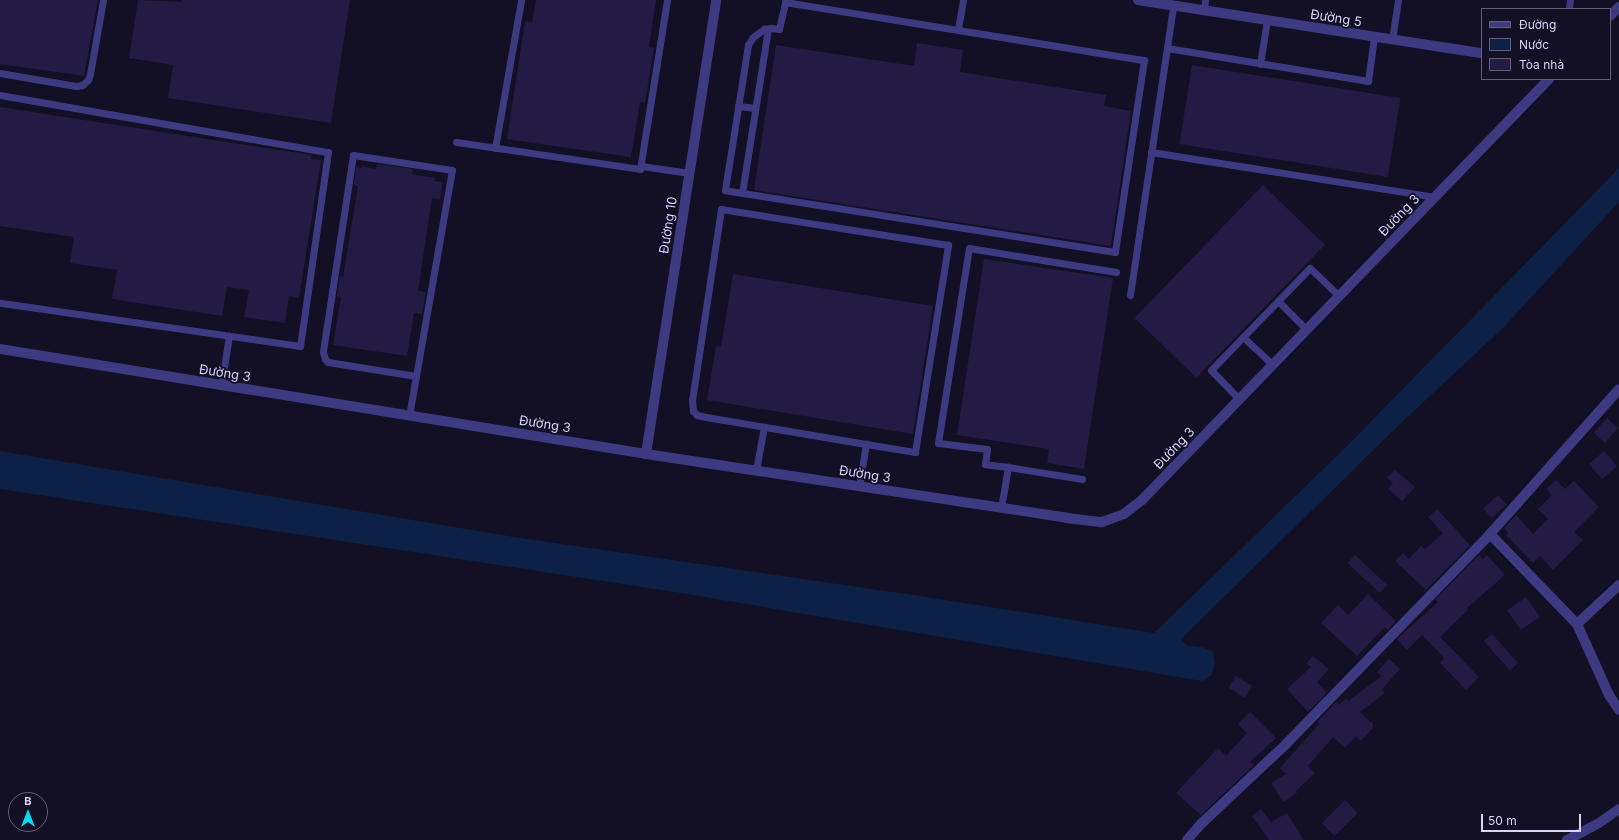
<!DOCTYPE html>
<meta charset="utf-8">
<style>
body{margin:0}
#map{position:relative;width:1619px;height:840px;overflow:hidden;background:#130f24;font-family:Inter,sans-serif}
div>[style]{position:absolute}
.water>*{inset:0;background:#0d2045}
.building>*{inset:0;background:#241b44;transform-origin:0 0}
.service>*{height:7px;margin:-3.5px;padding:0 3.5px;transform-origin:3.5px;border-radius:3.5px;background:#3e3a82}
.minor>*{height:10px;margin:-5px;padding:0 5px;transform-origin:5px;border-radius:5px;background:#3e3a82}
.tertiary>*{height:10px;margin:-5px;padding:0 5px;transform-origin:5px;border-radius:5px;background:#3e3a82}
span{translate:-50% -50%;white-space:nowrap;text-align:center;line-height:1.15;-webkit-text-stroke:3.5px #130f24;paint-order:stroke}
.street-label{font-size:13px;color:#d8d2fe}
.legend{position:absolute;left:1481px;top:8px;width:130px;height:72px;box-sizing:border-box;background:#130f24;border:1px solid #625d7b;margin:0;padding:5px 7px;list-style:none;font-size:12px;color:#d8d2fe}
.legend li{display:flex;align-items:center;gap:8px;height:20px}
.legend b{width:20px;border:1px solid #625d7b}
.north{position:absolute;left:8px;top:792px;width:40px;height:40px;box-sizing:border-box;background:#130f24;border:1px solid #625d7b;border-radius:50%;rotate:0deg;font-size:11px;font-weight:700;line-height:16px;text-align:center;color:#d8d2fe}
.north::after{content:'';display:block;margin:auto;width:14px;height:18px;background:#04dcf8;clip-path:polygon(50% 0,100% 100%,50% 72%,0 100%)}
.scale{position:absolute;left:1481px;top:814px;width:100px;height:18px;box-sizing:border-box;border:2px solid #d8d2fe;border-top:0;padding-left:5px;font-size:12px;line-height:14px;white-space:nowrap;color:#d8d2fe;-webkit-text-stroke:3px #130f24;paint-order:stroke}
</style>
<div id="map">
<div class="water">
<div style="clip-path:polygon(1619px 168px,1619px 202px,1504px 327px,1400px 424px,1181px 639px,1186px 645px,1201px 647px,1213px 652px,1215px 662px,1212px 675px,1202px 681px,675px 592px,0 489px,0 451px,514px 537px,927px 597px,1154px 633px,1344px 449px)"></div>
</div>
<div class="building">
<div style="clip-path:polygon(0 0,98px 0,84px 76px,0 64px)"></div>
<div style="clip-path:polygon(138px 0,182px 2px,182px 0,350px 0,331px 123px,168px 98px,173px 65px,129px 58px)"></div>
<div style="clip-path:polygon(536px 0,656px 0,649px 47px,654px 48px,645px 103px,640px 102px,631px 157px,507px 139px,525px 21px,532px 22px)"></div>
<div style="clip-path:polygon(917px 43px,963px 50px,960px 72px,1106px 95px,1104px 106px,1131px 111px,1111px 246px,754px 190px,776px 45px,914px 66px)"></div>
<div style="left:1192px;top:65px;width:211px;height:80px;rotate:9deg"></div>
<div style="clip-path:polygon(0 107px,312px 155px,311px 159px,321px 160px,299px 298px,289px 296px,285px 323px,244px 317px,249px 290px,227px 287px,222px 316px,112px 299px,117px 270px,70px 263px,74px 237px,0 226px)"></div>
<div style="clip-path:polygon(377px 164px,413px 169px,412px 174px,435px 178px,435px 181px,443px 182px,440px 199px,432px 198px,418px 291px,426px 292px,422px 314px,414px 313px,407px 356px,333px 345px,341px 297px,337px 296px,340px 276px,343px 277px,358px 186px,354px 185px,356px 167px,361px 168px,361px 166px,376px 169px)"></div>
<div style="left:1263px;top:185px;width:86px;height:185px;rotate:44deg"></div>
<div style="clip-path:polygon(984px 259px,1113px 278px,1084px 469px,1047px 463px,1049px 449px,957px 435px)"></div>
<div style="clip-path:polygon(733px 274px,933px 306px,913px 434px,707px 400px,716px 346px,721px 347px)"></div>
<div style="left:1607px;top:418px;width:15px;height:20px;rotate:42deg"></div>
<div style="left:1604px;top:451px;width:20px;height:20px;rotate:49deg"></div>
<div style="clip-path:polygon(1395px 470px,1415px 487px,1402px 501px,1388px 489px,1393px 483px,1387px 478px)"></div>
<div style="clip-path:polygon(1556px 480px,1565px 489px,1574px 481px,1599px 507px,1574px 532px,1583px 540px,1553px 570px,1540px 556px,1533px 563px,1506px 535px,1508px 533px,1504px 528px,1516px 515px,1533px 534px,1548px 519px,1538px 509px,1552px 495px,1546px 489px)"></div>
<div style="left:1498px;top:495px;width:13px;height:20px;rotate:48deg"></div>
<div style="clip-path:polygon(1437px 509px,1470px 545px,1426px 590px,1395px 561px,1403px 553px,1409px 559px,1421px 546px,1425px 549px,1443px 533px,1428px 517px)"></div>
<div style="left:1355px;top:555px;width:44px;height:11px;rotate:43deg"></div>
<div style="clip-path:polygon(1479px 555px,1483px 559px,1487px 555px,1505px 575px,1467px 608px,1468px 610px,1440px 637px,1479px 677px,1466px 690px,1440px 663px,1444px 658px,1422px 635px,1407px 650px,1397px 639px,1438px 602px,1435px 600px)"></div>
<div style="clip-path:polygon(1368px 594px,1396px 621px,1388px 630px,1385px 627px,1357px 656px,1321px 623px,1338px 605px,1348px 615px)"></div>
<div style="left:1526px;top:597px;width:24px;height:23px;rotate:55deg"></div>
<div style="left:1492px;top:634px;width:39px;height:11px;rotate:48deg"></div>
<div style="clip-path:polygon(1313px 656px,1329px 669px,1317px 682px,1327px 693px,1308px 712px,1287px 689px,1311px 667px,1306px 664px)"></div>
<div style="clip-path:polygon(1389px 659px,1400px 669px,1382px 689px,1385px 693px,1360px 712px,1373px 724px,1373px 728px,1361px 741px,1356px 736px,1345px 748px,1333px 737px,1308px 766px,1315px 773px,1296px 791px,1297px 793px,1283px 802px,1271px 783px,1286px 774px,1280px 768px,1319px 724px,1317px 722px,1336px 702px,1339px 705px,1346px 698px,1348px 701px,1382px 676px,1377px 672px)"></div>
<div style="left:1236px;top:676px;width:19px;height:14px;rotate:32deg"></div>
<div style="clip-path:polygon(1250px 712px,1276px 738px,1250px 762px,1254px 765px,1248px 771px,1201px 815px,1176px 793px,1218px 748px,1226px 756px,1247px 733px,1238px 724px)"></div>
<div style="left:1345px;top:800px;width:18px;height:33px;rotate:45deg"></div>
<div style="clip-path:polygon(1261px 809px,1271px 822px,1287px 813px,1304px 840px,1269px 840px,1252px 816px)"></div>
</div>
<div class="service">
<div style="left:785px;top:2px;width:364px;rotate:9.2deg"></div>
<div style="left:1144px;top:60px;width:194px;rotate:98.6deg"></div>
<div style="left:1115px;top:252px;width:395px;rotate:-171deg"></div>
<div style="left:725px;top:190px;width:147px;rotate:-81deg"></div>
<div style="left:748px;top:45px;width:9px;rotate:-58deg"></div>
<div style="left:753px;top:37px;width:14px;rotate:-36deg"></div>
<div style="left:764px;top:29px;width:7px;rotate:-8deg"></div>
<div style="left:771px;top:28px;width:8px;rotate:7deg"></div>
<div style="left:779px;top:29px;width:28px;rotate:-77deg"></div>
<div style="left:1569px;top:9px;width:9px;rotate:-84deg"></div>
<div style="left:1204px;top:10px;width:10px;rotate:-84deg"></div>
<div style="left:958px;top:29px;width:29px;rotate:-80deg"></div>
<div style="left:1392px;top:40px;width:40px;rotate:-81.5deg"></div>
<div style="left:1167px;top:48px;width:204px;rotate:9.3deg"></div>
<div style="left:1368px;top:81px;width:44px;rotate:-82.2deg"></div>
<div style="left:1260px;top:64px;width:45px;rotate:-81deg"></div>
<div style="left:0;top:73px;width:77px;rotate:9.7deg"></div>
<div style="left:76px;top:86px;width:6px;rotate:-9deg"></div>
<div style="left:82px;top:85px;width:8px;rotate:-40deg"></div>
<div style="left:88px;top:80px;width:6px;rotate:-72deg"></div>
<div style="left:90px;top:74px;width:75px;rotate:-80deg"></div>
<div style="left:0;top:95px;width:333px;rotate:9.9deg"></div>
<div style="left:328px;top:152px;width:196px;rotate:98.2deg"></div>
<div style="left:300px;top:346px;width:303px;rotate:-171.8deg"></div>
<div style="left:738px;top:106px;width:17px;rotate:7deg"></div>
<div style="left:456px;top:142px;width:186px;rotate:8.3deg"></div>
<div style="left:640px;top:169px;width:171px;rotate:-80.9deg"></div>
<div style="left:495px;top:148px;width:150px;rotate:-80deg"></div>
<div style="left:1151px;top:152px;width:287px;rotate:9deg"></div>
<div style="left:641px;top:166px;width:49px;rotate:8.3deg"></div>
<div style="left:742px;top:193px;width:166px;rotate:-81deg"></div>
<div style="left:1130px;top:295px;width:292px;rotate:-81.5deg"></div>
<div style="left:1278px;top:301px;width:40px;rotate:45deg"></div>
<div style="left:1243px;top:337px;width:40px;rotate:43deg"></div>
<div style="left:221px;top:386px;width:51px;rotate:-80.9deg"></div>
<div style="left:1239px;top:399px;width:40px;rotate:-134deg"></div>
<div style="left:1211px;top:370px;width:142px;rotate:-45.9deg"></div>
<div style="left:1310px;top:268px;width:40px;rotate:44deg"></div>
<div style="left:409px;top:416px;width:41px;rotate:-80.1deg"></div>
<div style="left:416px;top:376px;width:209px;rotate:-80.1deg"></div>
<div style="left:452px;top:170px;width:100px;rotate:-171.4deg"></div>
<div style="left:353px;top:155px;width:199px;rotate:98.7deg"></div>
<div style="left:323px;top:352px;width:7px;rotate:74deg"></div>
<div style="left:325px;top:359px;width:4px;rotate:45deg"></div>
<div style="left:328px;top:362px;width:89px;rotate:9deg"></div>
<div style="left:1008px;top:467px;width:23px;rotate:-173deg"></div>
<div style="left:985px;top:464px;width:15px;rotate:-82deg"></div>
<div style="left:987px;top:449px;width:49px;rotate:-173deg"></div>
<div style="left:938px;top:443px;width:197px;rotate:-81deg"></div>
<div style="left:969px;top:248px;width:149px;rotate:9.3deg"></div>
<div style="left:756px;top:470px;width:44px;rotate:-79.5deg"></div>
<div style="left:859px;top:486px;width:43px;rotate:-80.5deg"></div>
<div style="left:866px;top:444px;width:50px;rotate:9.3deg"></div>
<div style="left:915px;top:452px;width:210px;rotate:-80.9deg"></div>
<div style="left:948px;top:245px;width:230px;rotate:-171deg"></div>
<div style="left:721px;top:209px;width:193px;rotate:98.6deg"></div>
<div style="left:692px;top:400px;width:11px;rotate:85deg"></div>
<div style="left:693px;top:411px;width:6px;rotate:45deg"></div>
<div style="left:697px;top:415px;width:9px;rotate:13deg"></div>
<div style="left:706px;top:417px;width:162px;rotate:9.6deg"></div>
<div style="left:1001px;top:508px;width:42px;rotate:-80.3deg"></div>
<div style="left:1008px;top:467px;width:75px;rotate:9.2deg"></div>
</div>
<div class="minor">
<div style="left:1138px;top:0;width:348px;rotate:8.8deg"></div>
<div style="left:1490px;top:534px;width:125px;rotate:46deg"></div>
<div style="left:1577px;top:624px;width:78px;rotate:65.7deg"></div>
<div style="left:1609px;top:695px;width:18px;rotate:56deg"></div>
<div style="left:1577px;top:624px;width:57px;rotate:-42.9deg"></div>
<div style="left:1187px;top:840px;width:23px;rotate:-49deg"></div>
<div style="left:1202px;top:823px;width:115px;rotate:-43.2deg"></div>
<div style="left:1286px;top:744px;width:293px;rotate:-45.8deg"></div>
<div style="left:1490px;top:534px;width:194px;rotate:-48.3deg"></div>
<div style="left:1567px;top:840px;width:36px;rotate:-28deg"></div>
<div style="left:1599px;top:823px;width:24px;rotate:-35deg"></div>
</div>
<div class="tertiary">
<div style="left:1610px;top:16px;width:13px;rotate:-45deg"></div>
<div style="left:0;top:349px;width:654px;rotate:9.23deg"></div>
<div style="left:646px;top:454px;width:426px;rotate:8.6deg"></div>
<div style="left:1067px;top:518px;width:35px;rotate:7deg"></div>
<div style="left:1102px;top:522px;width:23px;rotate:-20deg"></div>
<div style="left:1124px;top:514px;width:23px;rotate:-38deg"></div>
<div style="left:1142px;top:500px;width:586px;rotate:-45.97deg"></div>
<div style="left:646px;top:454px;width:459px;rotate:-81.2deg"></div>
</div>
<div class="street-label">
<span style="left:1336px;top:18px;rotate:9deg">Đường 5</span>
<span style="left:1399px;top:215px;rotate:-46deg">Đường 3</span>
<span style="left:668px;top:225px;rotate:-81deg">Đường 10</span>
<span style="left:225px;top:373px;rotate:9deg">Đường 3</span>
<span style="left:545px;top:424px;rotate:9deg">Đường 3</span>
<span style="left:1174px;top:448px;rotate:-46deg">Đường 3</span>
<span style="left:865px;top:474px;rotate:9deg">Đường 3</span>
</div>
<ul class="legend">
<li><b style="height:5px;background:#3e3a82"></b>Đường</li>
<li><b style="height:11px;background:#0d2045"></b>Nước</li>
<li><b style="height:11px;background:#241b44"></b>Tòa nhà</li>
</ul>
<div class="north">B</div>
<div class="scale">50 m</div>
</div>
